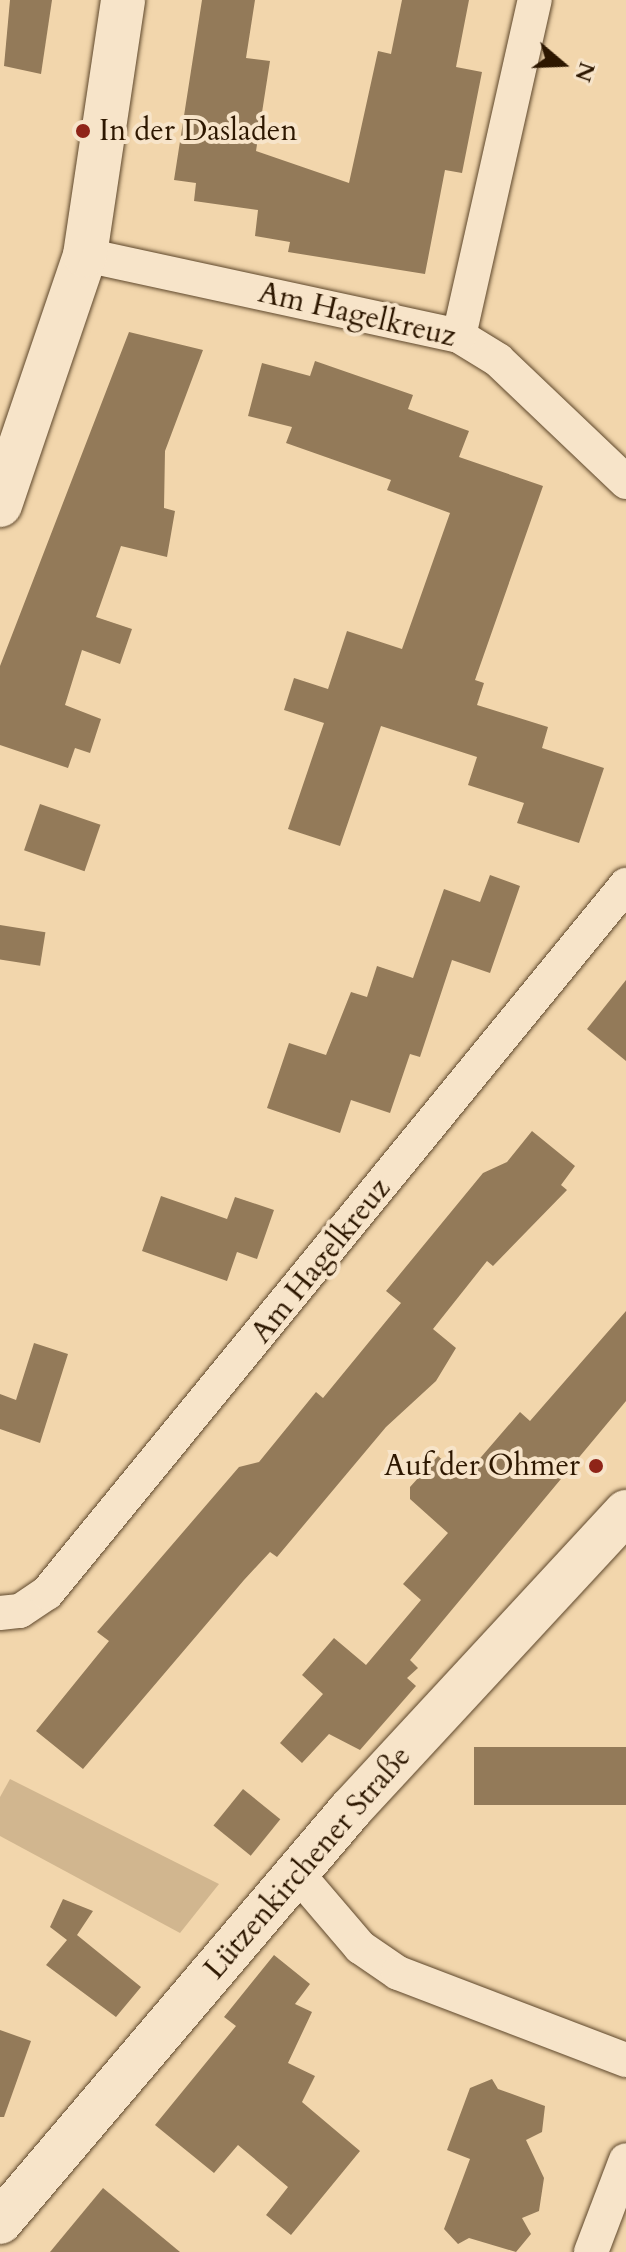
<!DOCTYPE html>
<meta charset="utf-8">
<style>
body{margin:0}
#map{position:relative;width:626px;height:2252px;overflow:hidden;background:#f2d6ac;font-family:Cardo,serif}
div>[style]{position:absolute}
.green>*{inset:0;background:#d1b68f}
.building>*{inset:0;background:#937a59;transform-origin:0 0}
.roads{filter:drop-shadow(0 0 2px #5e472b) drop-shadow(0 0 2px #5e472b)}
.street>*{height:34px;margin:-17px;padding:0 17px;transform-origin:17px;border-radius:17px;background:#f7e4c9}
.secondary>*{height:44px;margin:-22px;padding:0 22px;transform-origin:22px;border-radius:22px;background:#f7e4c9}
.dots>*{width:22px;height:22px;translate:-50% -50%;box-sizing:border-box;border:4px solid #f7e4c9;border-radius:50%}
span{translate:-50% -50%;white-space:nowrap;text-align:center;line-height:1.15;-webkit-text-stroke:8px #f7e4c9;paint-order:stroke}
.poi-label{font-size:30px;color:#2d1700}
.left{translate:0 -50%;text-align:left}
.right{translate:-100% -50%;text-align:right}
.street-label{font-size:30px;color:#2d1700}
.north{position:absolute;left:522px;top:24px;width:80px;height:80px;-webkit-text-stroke:6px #f7e4c9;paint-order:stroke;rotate:109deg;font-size:22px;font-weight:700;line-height:32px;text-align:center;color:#2d1700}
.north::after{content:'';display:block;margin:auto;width:28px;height:36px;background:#2d1700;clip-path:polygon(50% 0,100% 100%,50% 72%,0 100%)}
</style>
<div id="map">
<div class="green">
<div style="clip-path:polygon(10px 1779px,219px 1884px,180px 1933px,0 1836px,0 1797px)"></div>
</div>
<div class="building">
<div style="clip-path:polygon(10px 0,52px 0,41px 74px,4px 66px)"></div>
<div style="clip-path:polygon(202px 0,255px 0,246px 58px,270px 61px,256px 151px,349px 183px,378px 51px,391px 54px,402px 0,469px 0,456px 67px,482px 72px,462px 173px,445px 170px,425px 274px,288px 252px,290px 242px,255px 236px,258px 210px,194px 201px,196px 183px,174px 180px)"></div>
<div style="clip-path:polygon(129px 332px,203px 350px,165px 451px,164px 508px,175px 511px,167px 557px,121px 546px,96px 617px,132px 629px,120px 664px,82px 650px,65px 705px,101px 719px,90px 753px,75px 748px,68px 768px,0 745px,0 666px)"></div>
<div style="clip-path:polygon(315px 361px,413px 395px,408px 409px,469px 431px,459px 457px,543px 486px,475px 680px,484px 683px,477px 705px,548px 727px,542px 748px,604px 768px,579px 843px,517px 823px,524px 803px,468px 785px,477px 757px,381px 726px,340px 846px,288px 829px,324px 723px,284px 710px,294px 678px,328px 689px,347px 631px,402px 649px,450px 513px,387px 490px,391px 480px,286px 443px,292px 427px,248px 416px,262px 363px,310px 376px)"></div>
<div style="left:40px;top:804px;width:64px;height:49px;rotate:19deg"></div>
<div style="clip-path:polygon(490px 875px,520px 886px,490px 973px,452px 960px,420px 1057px,410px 1054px,390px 1113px,351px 1100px,340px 1133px,267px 1108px,289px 1043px,326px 1055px,351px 992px,367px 997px,377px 966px,413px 978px,444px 889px,480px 902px)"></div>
<div style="left:0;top:925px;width:46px;height:34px;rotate:9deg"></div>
<div style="clip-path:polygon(626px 980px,626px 1061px,587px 1029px)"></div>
<div style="clip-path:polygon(532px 1131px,575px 1166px,561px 1185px,567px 1190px,493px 1266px,487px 1261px,433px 1329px,456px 1348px,436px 1381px,386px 1427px,277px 1557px,270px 1552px,244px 1580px,83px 1769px,36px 1731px,109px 1641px,97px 1632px,239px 1467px,259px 1462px,316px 1392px,323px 1398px,401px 1303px,386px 1291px,483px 1173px,507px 1162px)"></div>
<div style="clip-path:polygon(161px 1196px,227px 1219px,235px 1197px,274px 1210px,257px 1259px,237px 1252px,227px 1281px,142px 1251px)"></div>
<div style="clip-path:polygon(626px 1311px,626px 1401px,410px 1660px,418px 1668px,407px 1678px,416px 1686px,360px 1750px,329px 1734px,302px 1763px,280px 1743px,323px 1694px,302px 1675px,334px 1638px,366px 1665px,421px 1600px,403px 1584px,448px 1533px,410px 1499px,410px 1487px,438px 1456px,463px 1478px,520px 1412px,530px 1421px)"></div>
<div style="clip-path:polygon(34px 1343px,68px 1354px,40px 1443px,0 1429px,0 1394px,16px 1400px)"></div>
<div style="left:626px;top:1747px;width:58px;height:152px;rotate:90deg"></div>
<div style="left:243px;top:1789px;width:48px;height:47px;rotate:39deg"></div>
<div style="clip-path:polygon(63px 1899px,93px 1911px,77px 1935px,141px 1987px,116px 2017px,46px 1965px,67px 1940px,50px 1927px)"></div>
<div style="clip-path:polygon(274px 1955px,310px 1984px,295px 2004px,312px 2012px,288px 2063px,315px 2076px,302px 2102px,360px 2151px,291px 2235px,266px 2215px,288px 2187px,238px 2145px,214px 2173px,155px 2125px,236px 2026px,224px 2017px)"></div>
<div style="clip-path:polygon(0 2030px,31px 2041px,4px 2117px,0 2117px)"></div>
<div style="clip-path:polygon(492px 2079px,498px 2089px,545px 2106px,542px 2132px,526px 2140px,544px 2178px,539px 2211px,522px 2218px,531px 2234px,516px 2252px,469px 2238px,458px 2244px,444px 2229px,470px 2159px,447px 2150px,470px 2088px)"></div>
<div style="clip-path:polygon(103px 2188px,180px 2252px,50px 2252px)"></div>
</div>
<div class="roads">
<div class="street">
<div style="left:85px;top:255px;width:383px;rotate:12.2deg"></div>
<div style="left:459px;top:336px;width:46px;rotate:31.6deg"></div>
<div style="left:498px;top:360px;width:177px;rotate:43.6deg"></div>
<div style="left:459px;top:336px;width:344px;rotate:-77.3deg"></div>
<div style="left:0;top:1613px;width:20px;rotate:-6deg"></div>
<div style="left:20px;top:1611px;width:32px;rotate:-34deg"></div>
<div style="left:47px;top:1593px;width:915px;rotate:-50.72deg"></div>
<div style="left:296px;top:1872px;width:99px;rotate:49.5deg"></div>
<div style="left:360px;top:1947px;width:46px;rotate:34.4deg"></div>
<div style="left:398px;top:1973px;width:244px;rotate:20.9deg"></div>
<div style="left:591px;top:2252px;width:98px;rotate:-69.2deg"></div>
</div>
<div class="secondary">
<div style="left:0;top:505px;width:264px;rotate:-71.2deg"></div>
<div style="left:85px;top:255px;width:258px;rotate:-81.5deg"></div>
<div style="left:0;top:2222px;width:542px;rotate:-49.64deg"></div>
<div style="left:351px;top:1809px;width:405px;rotate:-47.2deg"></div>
</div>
</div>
<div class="dots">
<div style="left:83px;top:131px;background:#8f2418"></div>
<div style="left:596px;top:1466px;background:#8f2418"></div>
</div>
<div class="poi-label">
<span class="left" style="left:99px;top:131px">In der Dasladen</span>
<span class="right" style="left:580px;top:1466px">Auf der Ohmer</span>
</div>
<div class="street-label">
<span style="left:357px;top:315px;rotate:13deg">Am Hagelkreuz</span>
<span style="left:321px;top:1261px;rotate:-51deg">Am Hagelkreuz</span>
<span style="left:308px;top:1863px;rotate:-49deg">Lützenkirchener Straße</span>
</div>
<div class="north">N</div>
</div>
